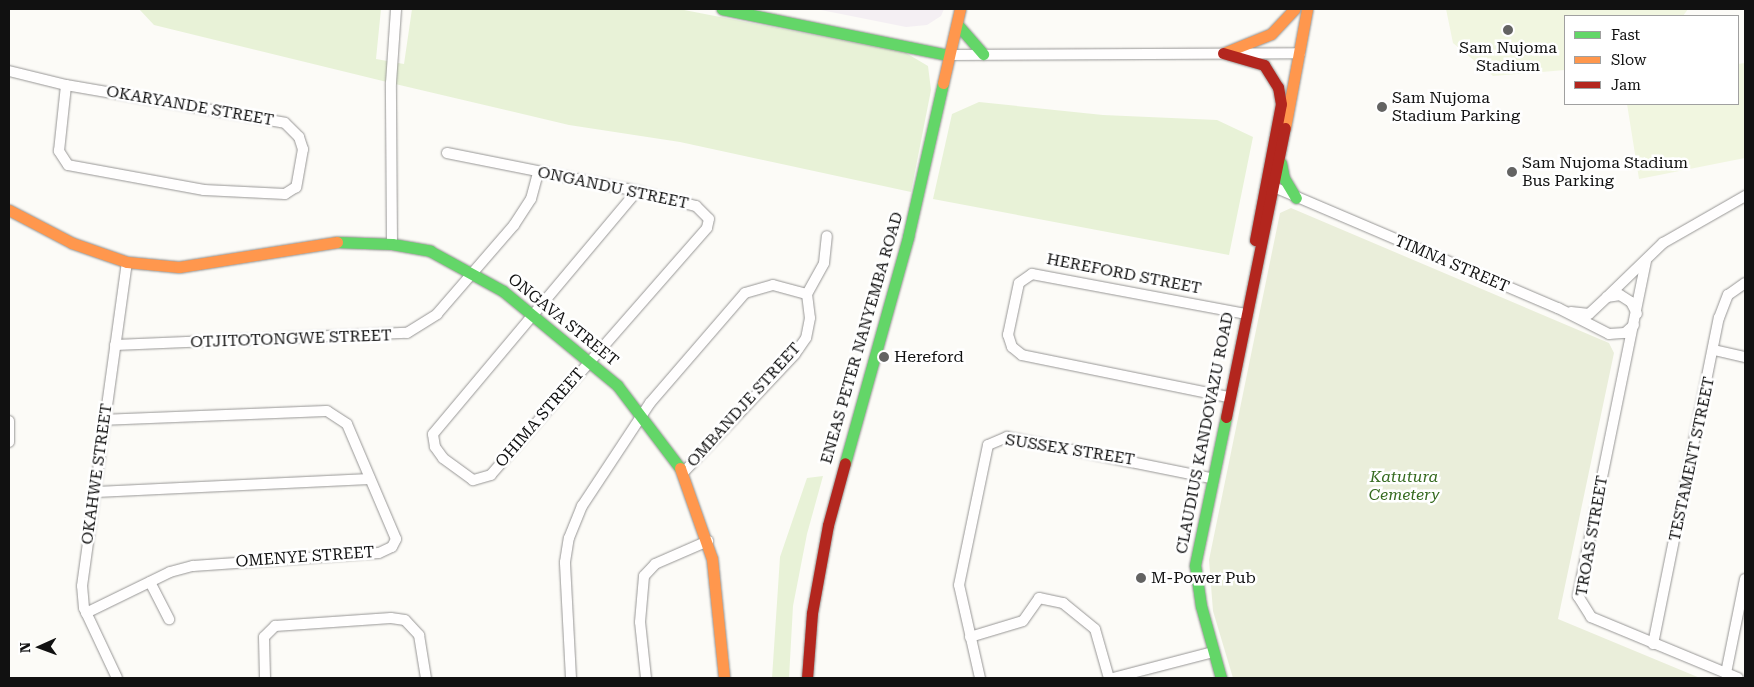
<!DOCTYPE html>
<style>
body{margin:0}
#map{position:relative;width:1754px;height:687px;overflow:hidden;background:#fcfbf7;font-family:"Roboto Serif",serif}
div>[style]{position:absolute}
.industrial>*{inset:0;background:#f4eff3}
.green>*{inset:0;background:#e8f2d7}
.cemetery>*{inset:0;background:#eaeeda}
.pitch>*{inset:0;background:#f1f6e0}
.roads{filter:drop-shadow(0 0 1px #979695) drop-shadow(0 0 1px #979695)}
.street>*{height:10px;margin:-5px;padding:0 5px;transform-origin:5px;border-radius:5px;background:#fffefe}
.fast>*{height:11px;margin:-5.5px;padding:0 5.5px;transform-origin:5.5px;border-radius:5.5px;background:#63d668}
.slow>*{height:11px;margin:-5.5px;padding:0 5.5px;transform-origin:5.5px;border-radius:5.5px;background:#ff974d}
.jam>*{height:11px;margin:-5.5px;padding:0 5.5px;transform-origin:5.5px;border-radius:5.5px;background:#b3261e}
.dots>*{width:14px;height:14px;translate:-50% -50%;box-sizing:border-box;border:2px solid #fff;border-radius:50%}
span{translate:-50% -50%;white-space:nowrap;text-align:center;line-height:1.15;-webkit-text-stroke:5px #fff;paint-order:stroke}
.poi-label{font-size:16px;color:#111}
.left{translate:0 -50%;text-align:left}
.street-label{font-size:16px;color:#111}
.park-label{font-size:16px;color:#356a1f;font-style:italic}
.frame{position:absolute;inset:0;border:10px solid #111;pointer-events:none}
.legend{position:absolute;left:1564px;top:15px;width:175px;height:90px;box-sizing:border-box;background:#fff;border:1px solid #a0a0a0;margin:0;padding:6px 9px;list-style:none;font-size:15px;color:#111}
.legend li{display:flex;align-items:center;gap:10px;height:25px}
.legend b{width:25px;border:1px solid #a0a0a0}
.north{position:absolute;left:15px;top:622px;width:50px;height:50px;-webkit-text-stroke:4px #fff;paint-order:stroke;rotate:268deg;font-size:14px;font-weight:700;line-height:20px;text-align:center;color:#111}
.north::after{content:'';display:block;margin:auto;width:18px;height:22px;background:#111;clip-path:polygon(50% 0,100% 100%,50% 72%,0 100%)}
</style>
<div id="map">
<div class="industrial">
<div style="clip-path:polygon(816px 9px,944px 9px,941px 16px,927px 25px,906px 27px)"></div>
</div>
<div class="green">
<div style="clip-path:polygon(139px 9px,381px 9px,376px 59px,404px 64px,412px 9px,679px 9px,906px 53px,928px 66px,931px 90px,911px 192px,680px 142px,569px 125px,391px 83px,154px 25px)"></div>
<div style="clip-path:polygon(979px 102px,1103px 115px,1217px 120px,1253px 137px,1229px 255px,933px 199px,952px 114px)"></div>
<div style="clip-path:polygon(823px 476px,807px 534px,793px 606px,789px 678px,772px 678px,780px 557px,807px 478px)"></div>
</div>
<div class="cemetery">
<div style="clip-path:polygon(1291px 208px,1609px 343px,1614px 353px,1558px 619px,1700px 678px,1233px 678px,1213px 611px,1209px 560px,1280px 213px)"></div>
</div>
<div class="pitch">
<div style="clip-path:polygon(1446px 9px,1688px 9px,1683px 16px,1565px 16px,1565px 70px,1493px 76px,1453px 43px)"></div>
<div style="clip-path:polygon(1745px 63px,1745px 158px,1639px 179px,1627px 104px,1738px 104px,1738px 64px)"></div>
</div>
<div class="roads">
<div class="street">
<div style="left:948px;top:55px;width:352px;rotate:-0.3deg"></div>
<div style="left:9px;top:71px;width:59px;rotate:13.8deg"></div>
<div style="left:66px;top:85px;width:222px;rotate:9.8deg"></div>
<div style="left:285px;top:123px;width:20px;rotate:45deg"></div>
<div style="left:299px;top:137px;width:13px;rotate:72deg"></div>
<div style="left:303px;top:149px;width:39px;rotate:100deg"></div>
<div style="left:296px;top:187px;width:13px;rotate:148deg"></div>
<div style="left:285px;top:194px;width:81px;rotate:-177.2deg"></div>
<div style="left:204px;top:190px;width:138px;rotate:-169.6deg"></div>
<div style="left:68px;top:165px;width:17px;rotate:-123deg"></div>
<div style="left:59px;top:151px;width:66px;rotate:-83.9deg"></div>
<div style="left:447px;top:153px;width:194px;rotate:11.3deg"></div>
<div style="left:637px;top:191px;width:61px;rotate:14.3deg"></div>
<div style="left:696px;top:206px;width:18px;rotate:45deg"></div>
<div style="left:709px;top:219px;width:9px;rotate:103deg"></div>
<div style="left:707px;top:228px;width:328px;rotate:131.2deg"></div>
<div style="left:491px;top:475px;width:19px;rotate:164deg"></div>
<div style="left:473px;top:480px;width:37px;rotate:-144deg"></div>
<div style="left:443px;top:458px;width:14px;rotate:-126deg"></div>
<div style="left:435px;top:447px;width:13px;rotate:-99deg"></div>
<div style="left:433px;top:434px;width:317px;rotate:-50deg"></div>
<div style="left:1269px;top:185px;width:314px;rotate:23.1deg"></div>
<div style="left:1558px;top:308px;width:57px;rotate:27deg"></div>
<div style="left:1609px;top:334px;width:16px;rotate:-4deg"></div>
<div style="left:1625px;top:333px;width:12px;rotate:-42deg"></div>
<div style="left:392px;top:244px;width:161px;rotate:-90.4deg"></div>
<div style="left:391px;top:83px;width:74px;rotate:-86.1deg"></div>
<div style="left:1646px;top:261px;width:342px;rotate:101.5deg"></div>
<div style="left:1578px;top:596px;width:25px;rotate:58deg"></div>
<div style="left:1591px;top:617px;width:159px;rotate:22.5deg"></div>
<div style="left:807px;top:294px;width:35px;rotate:-61deg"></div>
<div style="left:824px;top:263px;width:27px;rotate:-84deg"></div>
<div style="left:1607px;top:297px;width:78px;rotate:-44deg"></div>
<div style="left:1663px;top:243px;width:95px;rotate:-29.8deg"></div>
<div style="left:1571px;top:312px;width:18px;rotate:6deg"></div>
<div style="left:1589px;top:314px;width:25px;rotate:-43deg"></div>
<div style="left:1607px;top:297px;width:13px;rotate:-9deg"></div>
<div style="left:1620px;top:295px;width:13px;rotate:32deg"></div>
<div style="left:1631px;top:302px;width:13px;rotate:63deg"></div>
<div style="left:115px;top:345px;width:292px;rotate:-2.4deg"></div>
<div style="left:407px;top:333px;width:36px;rotate:-32deg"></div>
<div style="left:437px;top:314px;width:118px;rotate:-49.1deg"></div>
<div style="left:514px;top:225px;width:31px;rotate:-57deg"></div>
<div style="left:531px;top:199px;width:28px;rotate:-75deg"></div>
<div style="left:1714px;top:350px;width:32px;rotate:13deg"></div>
<div style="left:1228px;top:397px;width:210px;rotate:-168.5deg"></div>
<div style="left:1022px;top:355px;width:13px;rotate:-141deg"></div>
<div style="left:1012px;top:347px;width:13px;rotate:-108deg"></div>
<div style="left:1008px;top:335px;width:53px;rotate:-78.1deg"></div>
<div style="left:1019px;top:283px;width:16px;rotate:-35deg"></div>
<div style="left:1032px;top:274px;width:217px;rotate:10.6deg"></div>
<div style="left:9px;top:421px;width:21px;rotate:90deg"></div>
<div style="left:96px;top:492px;width:274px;rotate:-2.7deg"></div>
<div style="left:150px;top:582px;width:42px;rotate:62.8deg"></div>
<div style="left:86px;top:613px;width:93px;rotate:-26deg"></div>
<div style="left:170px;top:572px;width:24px;rotate:-15deg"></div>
<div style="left:193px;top:566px;width:186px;rotate:-4deg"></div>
<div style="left:379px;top:553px;width:14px;rotate:-25deg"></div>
<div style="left:392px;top:547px;width:9px;rotate:-63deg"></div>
<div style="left:396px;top:539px;width:125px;rotate:-113.1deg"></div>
<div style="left:347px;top:424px;width:24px;rotate:-147deg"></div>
<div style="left:327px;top:411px;width:222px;rotate:177.7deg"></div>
<div style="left:970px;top:637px;width:55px;rotate:-16.8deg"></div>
<div style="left:1023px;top:621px;width:28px;rotate:-55deg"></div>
<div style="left:1039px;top:598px;width:25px;rotate:12deg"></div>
<div style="left:1063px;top:603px;width:41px;rotate:39.1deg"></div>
<div style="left:1095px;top:629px;width:51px;rotate:74.1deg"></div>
<div style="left:1653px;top:644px;width:333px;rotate:-78.6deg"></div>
<div style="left:1719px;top:318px;width:25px;rotate:-69deg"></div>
<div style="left:1728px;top:295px;width:21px;rotate:-35deg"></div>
<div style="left:1726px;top:673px;width:96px;rotate:-78.6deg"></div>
<div style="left:117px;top:678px;width:77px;rotate:-115.2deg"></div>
<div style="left:84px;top:608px;width:22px;rotate:-95deg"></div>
<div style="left:82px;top:586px;width:327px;rotate:-82.1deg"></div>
<div style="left:265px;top:678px;width:41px;rotate:-91.4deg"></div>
<div style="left:264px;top:637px;width:16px;rotate:-45deg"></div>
<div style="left:275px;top:626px;width:116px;rotate:-3.9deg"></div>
<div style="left:391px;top:618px;width:14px;rotate:8deg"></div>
<div style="left:405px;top:620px;width:21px;rotate:47deg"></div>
<div style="left:419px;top:635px;width:44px;rotate:80.8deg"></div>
<div style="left:571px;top:678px;width:116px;rotate:-93deg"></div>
<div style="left:565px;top:562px;width:24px;rotate:-81deg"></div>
<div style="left:569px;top:538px;width:35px;rotate:-68deg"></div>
<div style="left:582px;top:506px;width:123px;rotate:-56.6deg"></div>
<div style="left:650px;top:403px;width:145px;rotate:-49.2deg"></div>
<div style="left:745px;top:293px;width:29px;rotate:-16deg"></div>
<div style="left:773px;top:285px;width:35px;rotate:15deg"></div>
<div style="left:807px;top:294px;width:24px;rotate:83deg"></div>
<div style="left:810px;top:318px;width:20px;rotate:101deg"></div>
<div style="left:806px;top:338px;width:19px;rotate:125deg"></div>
<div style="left:795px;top:354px;width:163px;rotate:133.3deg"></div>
<div style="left:646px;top:678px;width:56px;rotate:-96.1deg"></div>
<div style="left:640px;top:622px;width:46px;rotate:-85deg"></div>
<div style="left:644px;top:576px;width:16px;rotate:-47deg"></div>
<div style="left:655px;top:564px;width:58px;rotate:-23.5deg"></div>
<div style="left:980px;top:678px;width:95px;rotate:-102.7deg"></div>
<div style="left:959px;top:585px;width:143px;rotate:-78.3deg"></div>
<div style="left:988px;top:445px;width:21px;rotate:-23deg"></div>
<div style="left:1007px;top:437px;width:208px;rotate:11.4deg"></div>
<div style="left:1113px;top:678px;width:103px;rotate:-14.6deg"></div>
</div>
<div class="fast">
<div style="left:722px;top:9px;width:231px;rotate:11.5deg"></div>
<div style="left:957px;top:24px;width:40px;rotate:49deg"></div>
<div style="left:1281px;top:163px;width:15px;rotate:79deg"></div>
<div style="left:1284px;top:178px;width:23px;rotate:59deg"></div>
<div style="left:337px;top:242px;width:55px;rotate:2.1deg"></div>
<div style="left:392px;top:244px;width:39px;rotate:10deg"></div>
<div style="left:430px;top:251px;width:83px;rotate:28.7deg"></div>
<div style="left:503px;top:291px;width:148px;rotate:39.5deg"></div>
<div style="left:617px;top:385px;width:104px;rotate:52.8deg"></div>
<div style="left:845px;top:463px;width:235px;rotate:-74.4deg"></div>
<div style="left:908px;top:237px;width:158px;rotate:-77.2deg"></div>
<div style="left:1221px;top:678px;width:75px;rotate:-105.5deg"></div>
<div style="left:1201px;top:606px;width:41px;rotate:-98.3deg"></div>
<div style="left:1195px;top:565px;width:151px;rotate:-78.2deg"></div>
</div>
<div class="slow">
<div style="left:1226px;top:52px;width:48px;rotate:-21.8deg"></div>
<div style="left:1271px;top:34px;width:34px;rotate:-47deg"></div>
<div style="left:943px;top:83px;width:76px;rotate:-77.1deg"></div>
<div style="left:1285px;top:128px;width:121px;rotate:-79.5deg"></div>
<div style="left:9px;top:210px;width:71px;rotate:27.6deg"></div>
<div style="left:72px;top:243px;width:58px;rotate:19.1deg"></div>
<div style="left:127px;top:262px;width:52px;rotate:5.5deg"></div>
<div style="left:179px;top:267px;width:160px;rotate:-9deg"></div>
<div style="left:680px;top:468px;width:96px;rotate:70.6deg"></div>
<div style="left:712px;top:559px;width:120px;rotate:84.2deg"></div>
</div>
<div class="jam">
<div style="left:1223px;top:53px;width:43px;rotate:16.3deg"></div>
<div style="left:1264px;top:65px;width:26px;rotate:58deg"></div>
<div style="left:1278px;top:87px;width:17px;rotate:80deg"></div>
<div style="left:1255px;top:240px;width:138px;rotate:-79.2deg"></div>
<div style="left:1226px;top:417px;width:295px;rotate:-78.5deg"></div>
<div style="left:807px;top:678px;width:65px;rotate:-85.6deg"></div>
<div style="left:812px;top:613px;width:89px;rotate:-79.7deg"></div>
<div style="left:828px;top:525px;width:64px;rotate:-74.7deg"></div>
</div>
</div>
<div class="dots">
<div style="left:1508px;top:30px;background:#636362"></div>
<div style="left:1382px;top:107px;background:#636362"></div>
<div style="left:1512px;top:172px;background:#636362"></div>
<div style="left:884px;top:357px;background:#636362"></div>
<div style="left:1141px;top:578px;background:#636362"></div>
</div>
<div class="poi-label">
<span style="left:1508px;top:57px">Sam Nujoma<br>Stadium</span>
<span class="left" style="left:1392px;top:107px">Sam Nujoma<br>Stadium Parking</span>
<span class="left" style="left:1522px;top:172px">Sam Nujoma Stadium<br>Bus Parking</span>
<span class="left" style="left:894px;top:357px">Hereford</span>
<span class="left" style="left:1151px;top:578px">M-Power Pub</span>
</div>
<div class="street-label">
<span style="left:190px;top:106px;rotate:10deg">OKARYANDE STREET</span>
<span style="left:613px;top:188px;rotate:12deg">ONGANDU STREET</span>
<span style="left:1452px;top:264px;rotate:23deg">TIMNA STREET</span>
<span style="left:1124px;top:274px;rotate:11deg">HEREFORD STREET</span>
<span style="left:563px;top:320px;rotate:39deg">ONGAVA STREET</span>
<span style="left:862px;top:338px;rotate:-74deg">ENEAS PETER NANYEMBA ROAD</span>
<span style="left:291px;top:339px;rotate:-2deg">OTJITOTONGWE STREET</span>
<span style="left:744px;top:405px;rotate:-48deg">OMBANDJE STREET</span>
<span style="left:540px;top:418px;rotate:-49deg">OHIMA STREET</span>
<span style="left:1205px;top:433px;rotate:-79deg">CLAUDIUS KANDOVAZU ROAD</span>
<span style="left:1070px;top:450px;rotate:9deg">SUSSEX STREET</span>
<span style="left:1692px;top:459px;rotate:-78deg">TESTAMENT STREET</span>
<span style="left:97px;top:474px;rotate:-82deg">OKAHWE STREET</span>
<span style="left:1592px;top:536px;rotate:-80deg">TROAS STREET</span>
<span style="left:305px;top:557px;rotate:-4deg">OMENYE STREET</span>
</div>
<div class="park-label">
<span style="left:1404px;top:486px">Katutura<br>Cemetery</span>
</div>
<div class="frame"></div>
<ul class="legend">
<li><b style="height:6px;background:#63d668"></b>Fast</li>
<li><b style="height:6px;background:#ff974d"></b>Slow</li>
<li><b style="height:6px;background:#b3261e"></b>Jam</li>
</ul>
<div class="north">N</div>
</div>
